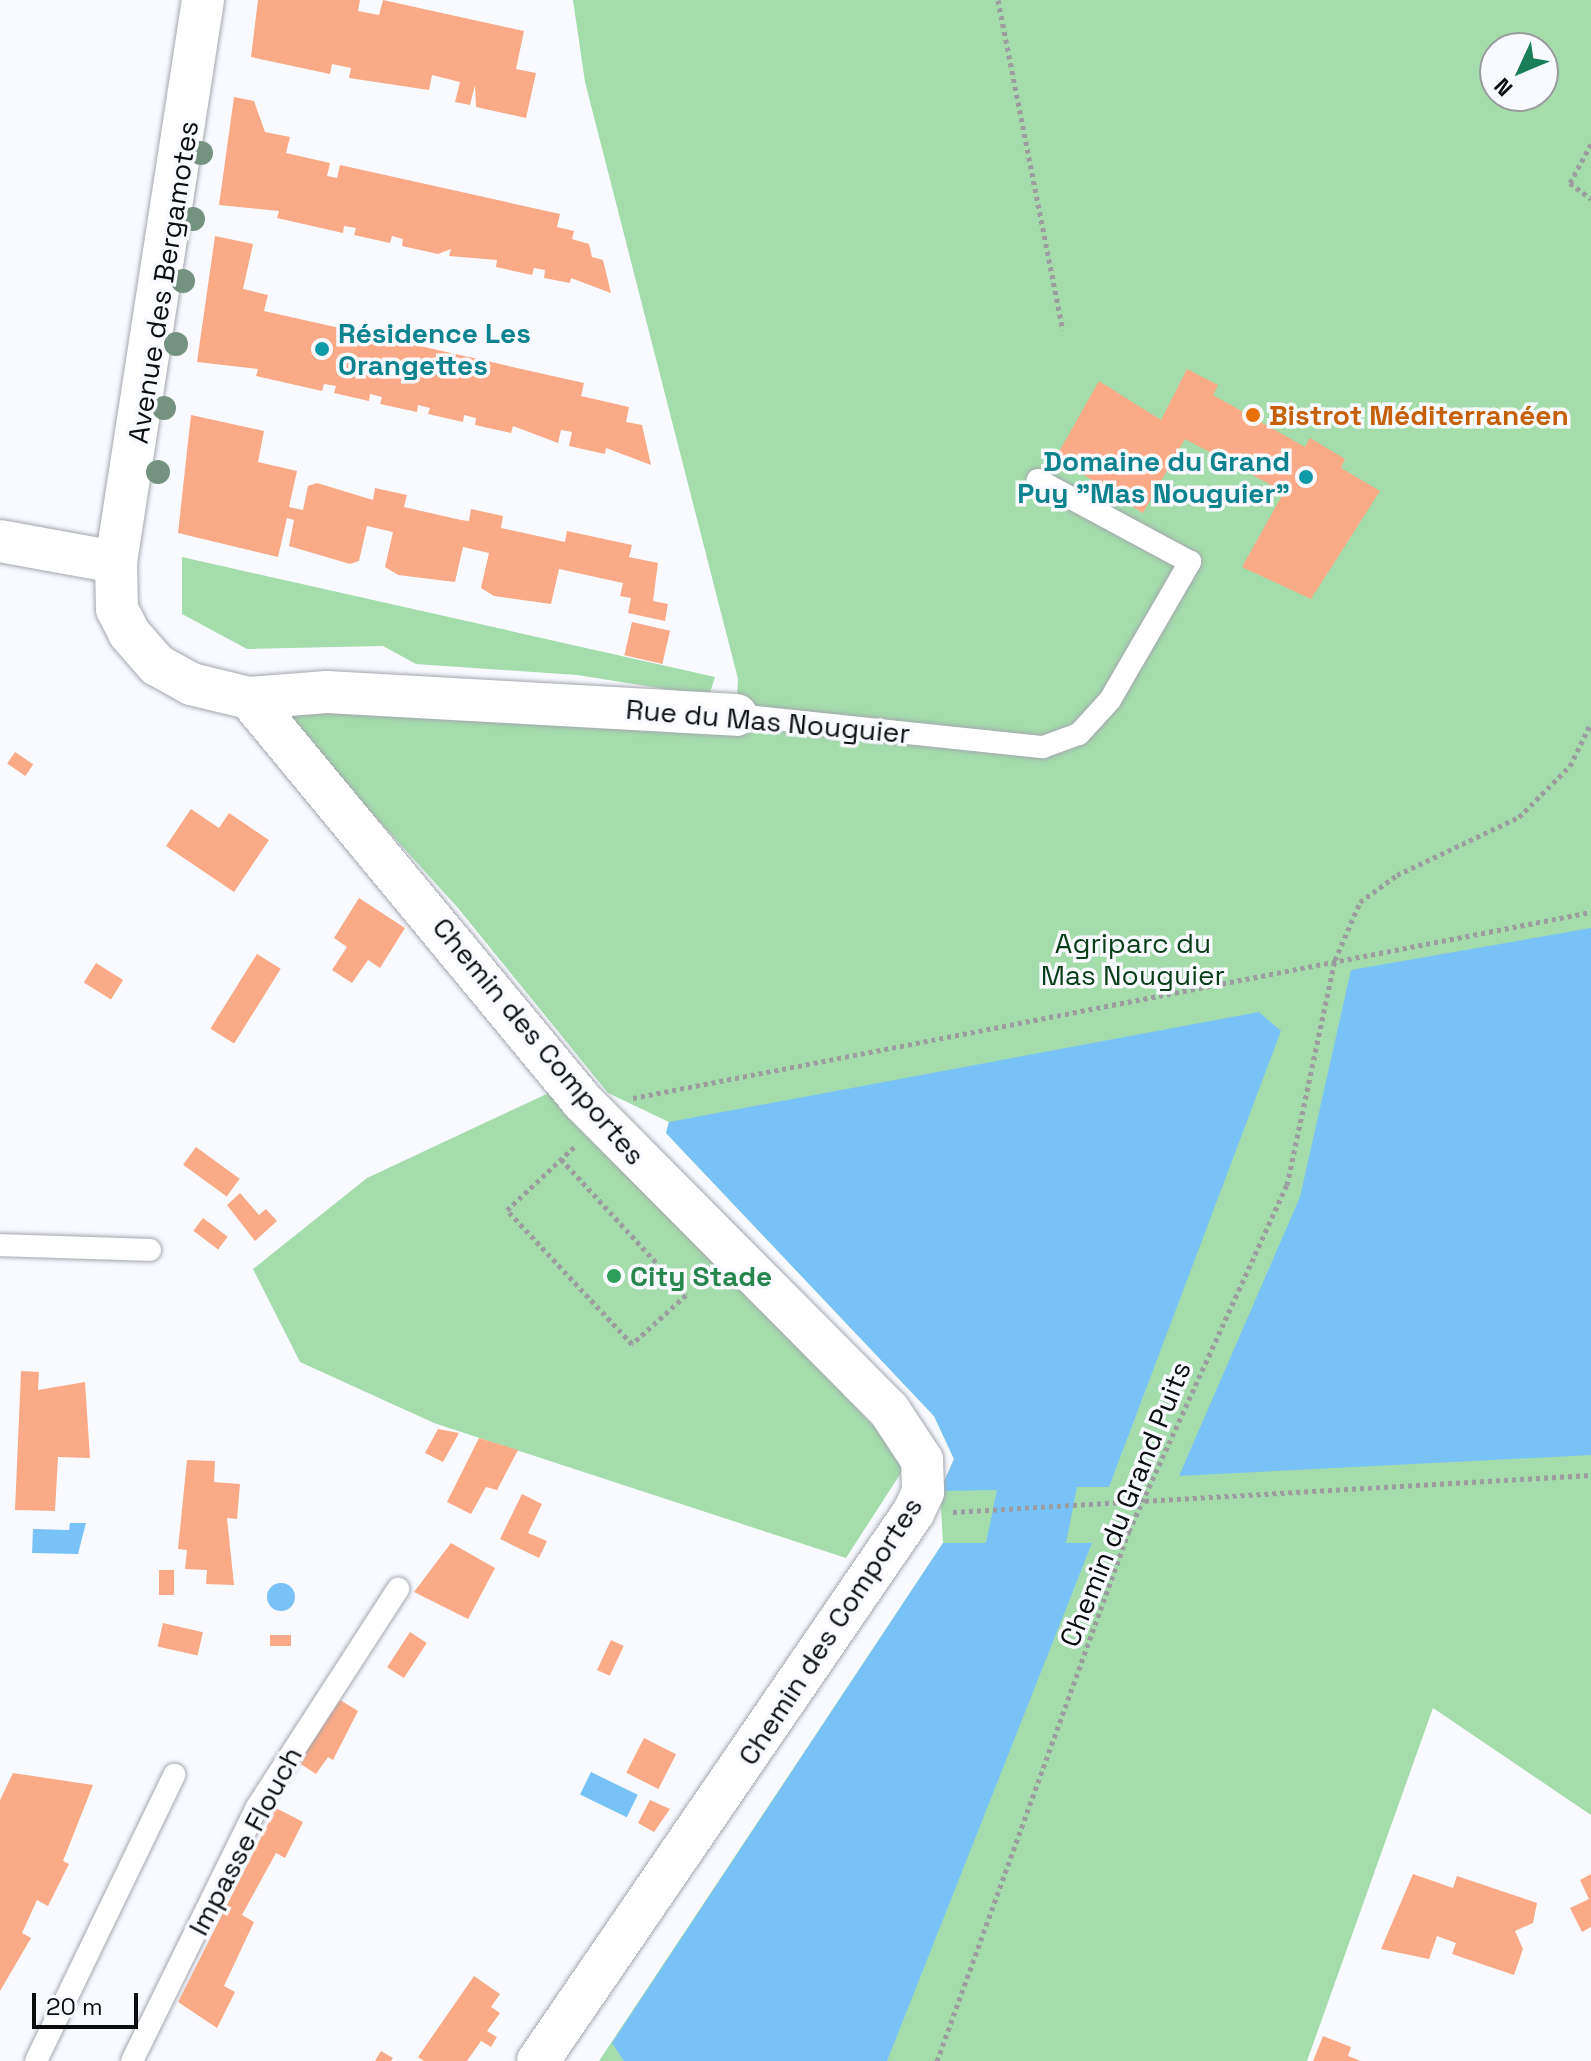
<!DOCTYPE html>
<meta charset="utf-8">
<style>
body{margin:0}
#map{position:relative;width:1591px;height:2061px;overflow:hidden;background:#f8faff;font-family:"Space Grotesk",sans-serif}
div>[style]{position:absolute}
.green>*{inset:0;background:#a4dcac}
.water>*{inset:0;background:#79c2f8;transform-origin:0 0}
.round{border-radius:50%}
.building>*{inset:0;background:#fbaa87;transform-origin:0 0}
.path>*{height:5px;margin-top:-2.5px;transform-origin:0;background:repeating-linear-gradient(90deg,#9a9ca0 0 4px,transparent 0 8px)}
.roads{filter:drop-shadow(0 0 2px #a3a7ae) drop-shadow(0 0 2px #a3a7ae)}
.service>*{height:22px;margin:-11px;padding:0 11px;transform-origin:11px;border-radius:11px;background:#fff}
.minor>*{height:42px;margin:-21px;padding:0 21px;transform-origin:21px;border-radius:21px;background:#fff}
.trees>*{width:24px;height:24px;margin:-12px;border-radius:50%;background:#759280}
.dots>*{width:22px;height:22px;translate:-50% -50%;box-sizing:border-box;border:4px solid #f8faff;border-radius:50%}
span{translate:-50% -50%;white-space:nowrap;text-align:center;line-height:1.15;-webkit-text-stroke:7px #f8faff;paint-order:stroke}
.street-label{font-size:28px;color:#0b0d0f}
.culture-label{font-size:28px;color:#0d838f;font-weight:700}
.left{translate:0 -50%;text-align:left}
.right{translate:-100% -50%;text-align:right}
.food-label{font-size:28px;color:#c56008;font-weight:700}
.park-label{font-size:28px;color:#093d18}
.leisure-label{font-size:28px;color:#27864d;font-weight:700}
.north{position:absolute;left:1479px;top:32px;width:80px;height:80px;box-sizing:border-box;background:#f8faff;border:2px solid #999b9f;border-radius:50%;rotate:226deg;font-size:22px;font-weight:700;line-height:32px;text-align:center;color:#0b0d0f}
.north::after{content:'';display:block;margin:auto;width:28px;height:36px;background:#197f59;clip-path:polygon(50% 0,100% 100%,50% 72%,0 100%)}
.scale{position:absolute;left:32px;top:1993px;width:106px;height:36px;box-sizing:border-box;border:4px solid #0b0d0f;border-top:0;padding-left:10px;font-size:24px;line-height:28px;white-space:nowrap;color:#0b0d0f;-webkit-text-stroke:6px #f8faff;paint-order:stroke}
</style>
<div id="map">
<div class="green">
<div style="clip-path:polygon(evenodd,573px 0,1591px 0,1591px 1815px,1433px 1708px,1307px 2061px,599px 2061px,943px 1543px,940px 1491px,954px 1459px,934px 1416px,666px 1133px,669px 1122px,608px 1093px,458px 908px,283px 715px,327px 703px,736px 715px,738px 679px,585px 82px,573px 0,1495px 48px,1543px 48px,1543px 96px,1495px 96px,1495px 48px)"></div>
<div style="clip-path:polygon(182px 557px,715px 677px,709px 696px,577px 675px,416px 664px,383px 646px,247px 649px,182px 614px)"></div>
<div style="clip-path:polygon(553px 1091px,908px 1462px,846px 1558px,434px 1423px,300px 1362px,253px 1269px,367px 1178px)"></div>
</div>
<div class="water">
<div style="clip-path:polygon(1591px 928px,1591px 1455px,1179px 1476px,1300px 1197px,1351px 970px)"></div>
<div style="clip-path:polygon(1259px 1012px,1281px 1031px,1109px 1487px,1077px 1487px,1066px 1543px,1092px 1543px,887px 2061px,624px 2061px,612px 2043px,943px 1543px,986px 1543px,997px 1490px,940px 1491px,954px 1459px,934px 1416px,666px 1133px,669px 1122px)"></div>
<div style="clip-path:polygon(70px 1523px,86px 1523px,78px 1554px,32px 1553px,33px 1529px,69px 1530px)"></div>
<div class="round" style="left:267px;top:1583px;width:28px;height:28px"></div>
<div style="left:591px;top:1772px;width:52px;height:25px;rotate:26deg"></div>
</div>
<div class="building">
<div style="clip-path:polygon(258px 0,360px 0,358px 11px,379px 15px,383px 0,524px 31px,516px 69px,536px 73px,526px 118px,476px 107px,475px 85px,470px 105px,455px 102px,460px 82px,432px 75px,429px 90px,349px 78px,351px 68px,332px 64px,330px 74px,251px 57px)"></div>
<div style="clip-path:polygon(234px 97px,254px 101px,265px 132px,290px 137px,286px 153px,330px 163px,327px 176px,337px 178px,340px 165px,560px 214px,557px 227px,574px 231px,572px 239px,589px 244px,592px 257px,603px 260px,611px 293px,571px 278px,570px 283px,544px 278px,545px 270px,534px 268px,532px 275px,496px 267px,497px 260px,449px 256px,451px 249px,438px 254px,402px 246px,403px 239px,392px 236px,390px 243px,354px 235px,356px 228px,344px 226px,343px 233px,277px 218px,279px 211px,219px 205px)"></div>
<div style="clip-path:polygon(215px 236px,253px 244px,243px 289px,268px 295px,264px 311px,584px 383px,581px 396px,629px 407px,626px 422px,642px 425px,651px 465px,606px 448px,605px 454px,569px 446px,572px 432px,561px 430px,558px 443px,513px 426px,511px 433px,475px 425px,476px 418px,464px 415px,463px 422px,428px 414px,430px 408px,418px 405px,417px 412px,380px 404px,382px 397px,370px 394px,369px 401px,334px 393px,336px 386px,324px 384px,322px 391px,256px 376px,258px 369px,197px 362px)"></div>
<div style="clip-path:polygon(1187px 369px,1218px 385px,1213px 395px,1305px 447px,1310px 438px,1345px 459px,1341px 468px,1380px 491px,1311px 599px,1242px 567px,1284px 492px,1185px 439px,1143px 513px,1056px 457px,1099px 381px,1161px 420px)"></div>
<div style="clip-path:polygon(191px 415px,264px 431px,258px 462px,297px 471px,289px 507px,303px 510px,308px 486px,317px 483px,373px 500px,375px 488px,407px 495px,404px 507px,461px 520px,469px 521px,471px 509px,503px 516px,501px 528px,565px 542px,567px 531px,632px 545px,629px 557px,658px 563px,653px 601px,668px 604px,665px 621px,628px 613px,631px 598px,620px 596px,623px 583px,559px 569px,551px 604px,494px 596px,481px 588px,489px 553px,463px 547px,455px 582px,398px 575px,385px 567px,393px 532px,367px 526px,359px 561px,350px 564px,289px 546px,294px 520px,287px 518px,278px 557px,178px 533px)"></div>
<div style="left:632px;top:622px;width:39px;height:34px;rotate:13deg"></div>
<div style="left:15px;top:752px;width:22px;height:14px;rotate:34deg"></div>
<div style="clip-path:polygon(191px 809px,219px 828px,229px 813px,269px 840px,234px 892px,166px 846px)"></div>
<div style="clip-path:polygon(359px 898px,405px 928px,380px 968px,368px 960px,352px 983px,332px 970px,347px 947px,334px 938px)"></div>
<div style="left:257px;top:954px;width:28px;height:88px;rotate:32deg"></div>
<div style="left:96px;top:963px;width:32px;height:23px;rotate:32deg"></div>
<div style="left:196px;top:1147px;width:54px;height:22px;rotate:36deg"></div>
<div style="clip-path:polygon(240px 1193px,259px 1215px,266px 1209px,277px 1221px,255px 1241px,227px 1205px)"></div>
<div style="left:203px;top:1218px;width:31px;height:16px;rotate:37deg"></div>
<div style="clip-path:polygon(21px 1371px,39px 1372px,38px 1390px,85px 1382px,90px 1458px,58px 1457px,55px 1511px,15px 1510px)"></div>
<div style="clip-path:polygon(438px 1429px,459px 1433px,443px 1462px,425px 1453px)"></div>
<div style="clip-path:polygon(479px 1438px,518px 1450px,497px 1490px,486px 1487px,471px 1514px,447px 1502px)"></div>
<div style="clip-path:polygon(187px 1460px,215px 1461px,214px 1482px,240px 1484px,237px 1519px,227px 1518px,234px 1585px,206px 1584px,207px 1570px,185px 1569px,187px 1550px,178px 1549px)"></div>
<div style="clip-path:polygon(522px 1494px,542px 1504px,528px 1533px,547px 1541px,539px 1558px,500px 1539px)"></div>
<div style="clip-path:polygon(451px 1543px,495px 1568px,468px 1619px,414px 1592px)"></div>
<div style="left:159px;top:1570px;width:15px;height:25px"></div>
<div style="left:163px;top:1623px;width:41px;height:24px;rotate:13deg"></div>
<div style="left:410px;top:1632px;width:20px;height:42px;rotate:33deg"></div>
<div style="left:270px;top:1635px;width:21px;height:11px"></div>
<div style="left:611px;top:1640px;width:14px;height:33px;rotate:25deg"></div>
<div style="clip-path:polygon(340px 1700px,358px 1711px,333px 1760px,328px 1757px,316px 1774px,299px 1763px)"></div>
<div style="left:644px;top:1738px;width:36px;height:39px;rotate:27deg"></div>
<div style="clip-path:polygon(13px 1773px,93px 1785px,63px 1861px,69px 1864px,48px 1906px,37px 1900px,22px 1933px,31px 1938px,0 1991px,0 1800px)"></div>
<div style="clip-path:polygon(650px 1800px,670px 1809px,654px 1832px,638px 1823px)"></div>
<div style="clip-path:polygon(276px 1808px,303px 1822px,285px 1858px,276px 1853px,242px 1915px,254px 1922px,224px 1986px,235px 1992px,217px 2028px,178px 2002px)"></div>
<div style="clip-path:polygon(1413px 1874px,1453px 1888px,1457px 1876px,1537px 1903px,1533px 1923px,1515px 1931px,1523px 1949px,1514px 1975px,1452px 1954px,1456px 1943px,1437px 1936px,1429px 1959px,1381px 1949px)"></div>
<div style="clip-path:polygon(1591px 1874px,1591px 1927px,1582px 1932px,1570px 1908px,1589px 1899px,1580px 1880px)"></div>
<div style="clip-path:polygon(474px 1976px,500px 1994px,491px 2007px,500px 2013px,487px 2031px,497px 2037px,491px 2047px,481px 2041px,467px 2061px,424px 2061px,418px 2057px)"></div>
<div style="clip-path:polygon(1323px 2036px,1351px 2047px,1348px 2056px,1361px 2061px,1313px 2061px)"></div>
<div style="clip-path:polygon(381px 2051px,393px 2058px,391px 2061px,375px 2061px)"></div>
</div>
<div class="path">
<div style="left:998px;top:0;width:336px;rotate:78.9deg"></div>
<div style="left:1591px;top:144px;width:44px;rotate:118.3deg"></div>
<div style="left:1570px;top:183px;width:26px;rotate:37deg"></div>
<div style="left:633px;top:1098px;width:976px;rotate:-10.99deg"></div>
<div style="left:561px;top:1159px;width:185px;rotate:47.4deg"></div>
<div style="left:686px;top:1295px;width:73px;rotate:137.8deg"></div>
<div style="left:632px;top:1344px;width:183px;rotate:-133deg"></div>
<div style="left:507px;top:1210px;width:92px;rotate:-43.2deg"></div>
<div style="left:953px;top:1512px;width:639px;rotate:-3.32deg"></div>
<div style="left:937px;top:2061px;width:564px;rotate:-70.09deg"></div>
<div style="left:1129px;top:1531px;width:380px;rotate:-65.5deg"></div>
<div style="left:1287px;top:1185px;width:230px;rotate:-78deg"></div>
<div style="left:1335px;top:960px;width:63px;rotate:-66.7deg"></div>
<div style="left:1360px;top:902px;width:46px;rotate:-36.1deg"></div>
<div style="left:1397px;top:875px;width:135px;rotate:-25.4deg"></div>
<div style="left:1519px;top:817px;width:72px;rotate:-45deg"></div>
<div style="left:1570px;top:766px;width:48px;rotate:-64deg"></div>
</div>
<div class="roads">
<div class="service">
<div style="left:736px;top:715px;width:309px;rotate:6deg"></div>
<div style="left:1043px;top:747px;width:38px;rotate:-20deg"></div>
<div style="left:1079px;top:734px;width:46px;rotate:-47.6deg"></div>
<div style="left:1110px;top:700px;width:160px;rotate:-59.9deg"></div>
<div style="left:1190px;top:562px;width:173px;rotate:-151.7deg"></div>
<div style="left:0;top:1245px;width:150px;rotate:1.9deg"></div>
<div style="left:36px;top:2061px;width:318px;rotate:-64.2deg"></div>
<div style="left:132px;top:2061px;width:283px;rotate:-63.8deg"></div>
<div style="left:257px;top:1807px;width:260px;rotate:-57.1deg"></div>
</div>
<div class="minor">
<div style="left:203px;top:0;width:569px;rotate:98.8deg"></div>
<div style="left:116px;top:562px;width:47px;rotate:88.8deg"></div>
<div style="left:117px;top:609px;width:27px;rotate:63deg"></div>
<div style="left:129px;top:633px;width:43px;rotate:48.8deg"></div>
<div style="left:157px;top:665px;width:39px;rotate:29deg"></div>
<div style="left:191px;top:684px;width:60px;rotate:13.6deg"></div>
<div style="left:249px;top:698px;width:78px;rotate:-4.4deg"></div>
<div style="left:327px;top:692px;width:410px;rotate:3.2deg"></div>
<div style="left:0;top:541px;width:118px;rotate:10.3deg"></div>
<div style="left:249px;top:698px;width:523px;rotate:50.43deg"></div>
<div style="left:582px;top:1101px;width:436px;rotate:45.2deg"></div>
<div style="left:889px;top:1410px;width:60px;rotate:56.6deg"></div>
<div style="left:922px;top:1460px;width:32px;rotate:88deg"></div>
<div style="left:923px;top:1492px;width:23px;rotate:115deg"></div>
<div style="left:913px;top:1513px;width:664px;rotate:124.38deg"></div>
</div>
</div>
<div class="trees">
<div style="left:201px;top:153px"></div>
<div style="left:193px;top:219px"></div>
<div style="left:183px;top:281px"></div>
<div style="left:176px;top:344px"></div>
<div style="left:164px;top:408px"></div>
<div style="left:158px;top:472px"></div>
</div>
<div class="dots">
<div style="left:322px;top:349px;background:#0f9aa8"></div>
<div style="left:1253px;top:415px;background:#e8710a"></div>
<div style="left:1306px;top:477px;background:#0f9aa8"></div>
<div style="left:614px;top:1276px;background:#2e9e5b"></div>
</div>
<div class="street-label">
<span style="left:163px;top:282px;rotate:-81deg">Avenue des Bergamotes</span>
<span style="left:768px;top:721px;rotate:5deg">Rue du Mas Nouguier</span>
<span style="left:539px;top:1041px;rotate:50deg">Chemin des Comportes</span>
<span style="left:1125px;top:1504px;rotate:-68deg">Chemin du Grand Puits</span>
<span style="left:830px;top:1631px;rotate:-57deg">Chemin des Comportes</span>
<span style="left:245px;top:1841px;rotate:-62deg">Impasse Flouch</span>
</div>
<div class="culture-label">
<span class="left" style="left:338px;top:349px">Résidence Les<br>Orangettes</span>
<span class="right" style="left:1290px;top:477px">Domaine du Grand<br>Puy "Mas Nouguier"</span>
</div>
<div class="food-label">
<span class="left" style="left:1269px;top:415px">Bistrot Méditerranéen</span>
</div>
<div class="park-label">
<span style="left:1133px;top:959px">Agriparc du<br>Mas Nouguier</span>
</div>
<div class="leisure-label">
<span class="left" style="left:630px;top:1276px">City Stade</span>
</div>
<div class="north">N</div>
<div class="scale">20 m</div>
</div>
